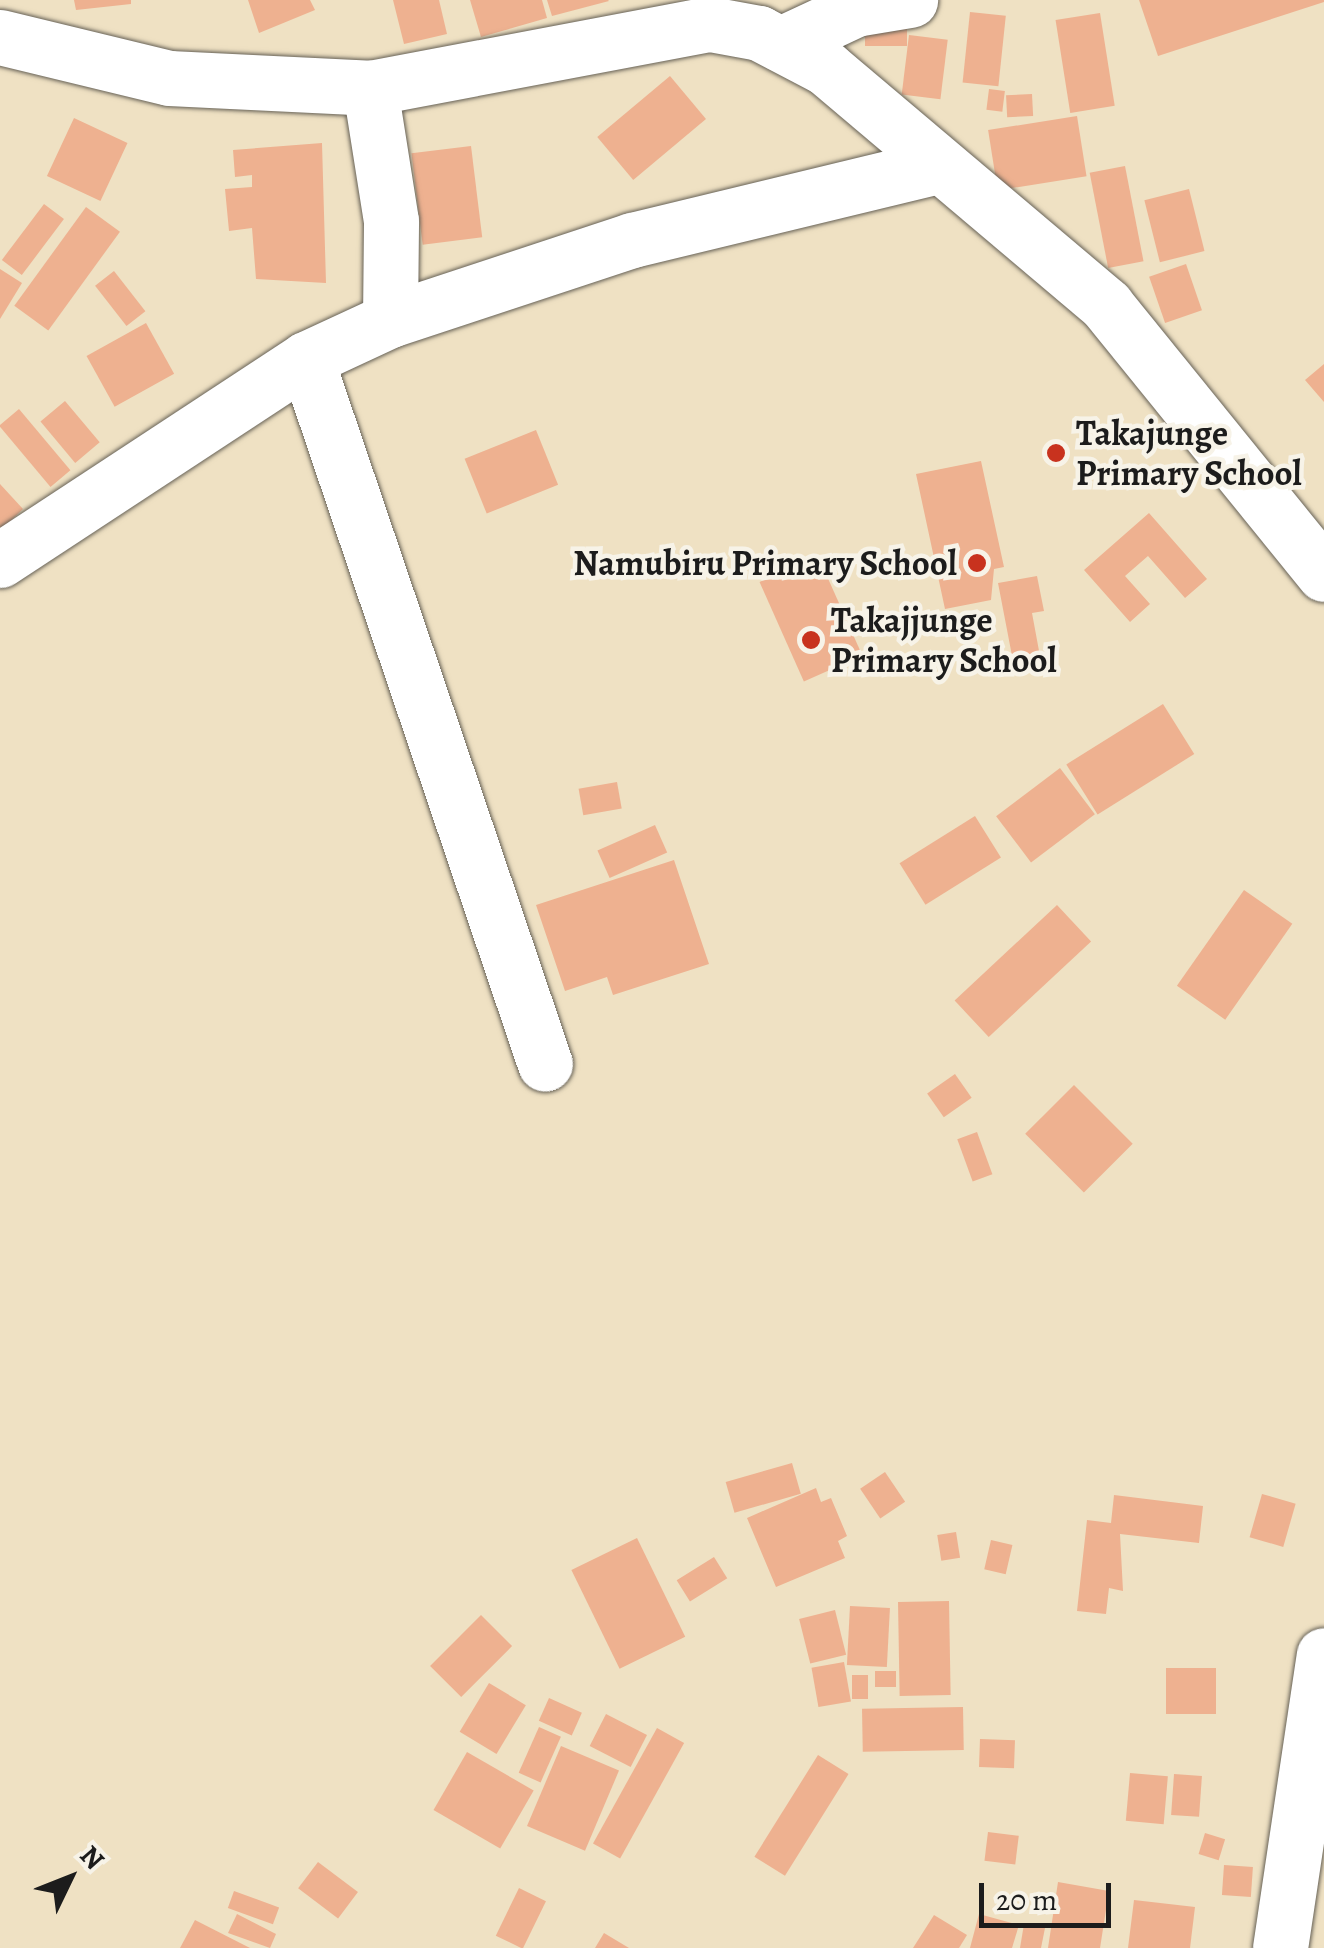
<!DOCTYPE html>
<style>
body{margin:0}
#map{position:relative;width:1324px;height:1948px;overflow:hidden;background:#efe1c3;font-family:Alegreya,serif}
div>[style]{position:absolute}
.building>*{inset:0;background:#eeb190;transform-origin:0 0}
.roads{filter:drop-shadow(0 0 2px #666156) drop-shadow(0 0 2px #666156)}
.minor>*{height:55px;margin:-27.5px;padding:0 27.5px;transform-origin:27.5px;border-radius:27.5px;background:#fff}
.dots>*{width:28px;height:28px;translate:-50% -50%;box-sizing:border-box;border:5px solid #f7f3e8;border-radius:50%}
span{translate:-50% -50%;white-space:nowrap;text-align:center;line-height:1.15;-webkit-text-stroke:9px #f7f3e8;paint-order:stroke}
.poi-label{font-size:35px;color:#1c1c1c;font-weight:700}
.left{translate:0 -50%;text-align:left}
.right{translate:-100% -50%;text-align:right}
.north{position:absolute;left:20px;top:1828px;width:100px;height:100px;-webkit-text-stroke:8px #f7f3e8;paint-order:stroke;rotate:47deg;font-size:28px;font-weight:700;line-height:40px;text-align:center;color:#1c1c1c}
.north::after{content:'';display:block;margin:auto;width:35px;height:45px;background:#1c1c1c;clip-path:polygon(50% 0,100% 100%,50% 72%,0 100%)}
.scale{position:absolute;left:979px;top:1883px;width:132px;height:45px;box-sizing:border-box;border:5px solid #1c1c1c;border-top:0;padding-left:12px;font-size:30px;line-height:35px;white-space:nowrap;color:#1c1c1c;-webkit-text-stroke:8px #f7f3e8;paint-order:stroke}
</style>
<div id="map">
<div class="building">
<div style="clip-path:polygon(74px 0,131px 0,131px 4px,76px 10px)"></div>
<div style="clip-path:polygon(248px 0,310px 0,315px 10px,259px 33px)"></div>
<div style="clip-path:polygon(393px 0,439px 0,447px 34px,404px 44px)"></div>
<div style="clip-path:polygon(470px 0,542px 0,547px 18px,481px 37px)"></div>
<div style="clip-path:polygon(547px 0,608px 0,609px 1px,552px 16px)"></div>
<div style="clip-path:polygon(1139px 0,1324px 0,1324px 2px,1158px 56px)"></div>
<div style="left:970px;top:12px;width:36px;height:71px;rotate:6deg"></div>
<div style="left:1100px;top:13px;width:94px;height:45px;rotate:81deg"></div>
<div style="left:907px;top:23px;width:23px;height:42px;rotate:90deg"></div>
<div style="left:909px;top:35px;width:39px;height:60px;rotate:7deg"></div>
<div style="left:670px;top:76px;width:56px;height:95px;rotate:50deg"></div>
<div style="left:989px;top:89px;width:16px;height:21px;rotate:7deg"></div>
<div style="left:1032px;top:94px;width:22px;height:26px;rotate:87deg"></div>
<div style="left:1077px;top:116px;width:61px;height:90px;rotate:81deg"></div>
<div style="left:74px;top:118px;width:59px;height:64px;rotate:25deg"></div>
<div style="clip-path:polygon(322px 143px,326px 283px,256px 279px,252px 228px,229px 231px,225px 189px,252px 187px,252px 175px,235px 177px,233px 150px)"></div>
<div style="left:471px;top:146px;width:92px;height:60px;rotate:83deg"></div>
<div style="left:1125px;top:166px;width:97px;height:36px;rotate:79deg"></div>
<div style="left:1189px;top:189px;width:64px;height:46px;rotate:76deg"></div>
<div style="left:44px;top:204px;width:25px;height:70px;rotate:37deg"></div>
<div style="left:86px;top:207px;width:42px;height:122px;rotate:36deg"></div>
<div style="left:1186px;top:264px;width:49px;height:39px;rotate:71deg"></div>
<div style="clip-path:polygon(0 269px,22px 283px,0 319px)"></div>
<div style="left:114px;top:271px;width:51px;height:24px;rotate:52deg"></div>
<div style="left:146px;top:323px;width:58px;height:68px;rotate:61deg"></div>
<div style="clip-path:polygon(1324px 364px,1324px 402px,1305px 380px)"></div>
<div style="left:65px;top:401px;width:54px;height:32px;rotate:50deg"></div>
<div style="left:19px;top:409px;width:80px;height:26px;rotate:50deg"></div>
<div style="left:536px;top:430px;width:59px;height:77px;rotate:68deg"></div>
<div style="clip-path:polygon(981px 461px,1004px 567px,994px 569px,991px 600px,945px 609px,916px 474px)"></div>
<div style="clip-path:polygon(0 484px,23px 509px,2px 529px,0 527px)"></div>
<div style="clip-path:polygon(1149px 513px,1207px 579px,1185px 598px,1148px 556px,1125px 576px,1150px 604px,1130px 622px,1084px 570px)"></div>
<div style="left:818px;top:556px;width:109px;height:64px;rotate:66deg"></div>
<div style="clip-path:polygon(1037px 576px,1044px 611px,1032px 613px,1042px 667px,1029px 669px,1027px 659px,1013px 661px,998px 583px)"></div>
<div style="left:1163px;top:704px;width:59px;height:114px;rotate:58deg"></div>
<div style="left:1060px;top:768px;width:58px;height:80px;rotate:53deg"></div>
<div style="left:617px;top:782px;width:27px;height:39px;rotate:80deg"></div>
<div style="left:975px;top:816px;width:49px;height:89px;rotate:58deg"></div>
<div style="left:655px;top:825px;width:30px;height:63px;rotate:66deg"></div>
<div style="clip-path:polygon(674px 860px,709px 964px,613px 995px,607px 977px,565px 991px,536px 905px)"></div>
<div style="left:1244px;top:890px;width:59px;height:117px;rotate:35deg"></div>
<div style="left:1057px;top:905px;width:50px;height:140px;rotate:47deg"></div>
<div style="left:955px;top:1074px;width:29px;height:34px;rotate:55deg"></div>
<div style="left:1074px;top:1085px;width:83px;height:69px;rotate:45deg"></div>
<div style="left:977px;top:1132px;width:45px;height:21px;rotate:70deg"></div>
<div style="left:792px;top:1463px;width:32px;height:69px;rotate:74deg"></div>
<div style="left:885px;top:1472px;width:36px;height:30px;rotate:56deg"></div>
<div style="clip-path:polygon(816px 1488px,821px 1502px,831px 1498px,847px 1536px,838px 1541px,845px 1558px,776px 1587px,747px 1518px)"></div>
<div style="left:1262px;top:1494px;width:35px;height:45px;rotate:16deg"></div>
<div style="clip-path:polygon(1114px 1495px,1203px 1506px,1199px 1543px,1120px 1534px,1123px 1591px,1109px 1588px,1106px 1614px,1077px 1611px,1087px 1520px,1111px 1523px)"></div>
<div style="left:956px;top:1532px;width:26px;height:19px;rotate:81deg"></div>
<div style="left:637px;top:1538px;width:110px;height:73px;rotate:64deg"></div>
<div style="left:991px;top:1540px;width:22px;height:30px;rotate:13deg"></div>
<div style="left:714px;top:1557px;width:25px;height:44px;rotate:58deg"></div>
<div style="left:949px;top:1601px;width:94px;height:51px;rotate:89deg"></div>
<div style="left:850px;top:1606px;width:40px;height:59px;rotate:3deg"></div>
<div style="left:835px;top:1610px;width:46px;height:37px;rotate:76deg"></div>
<div style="left:481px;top:1615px;width:44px;height:72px;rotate:45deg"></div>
<div style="left:844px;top:1662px;width:40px;height:33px;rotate:80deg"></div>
<div style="left:1166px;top:1668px;width:50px;height:46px"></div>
<div style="left:875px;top:1671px;width:21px;height:16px"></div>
<div style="left:852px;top:1675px;width:16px;height:24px"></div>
<div style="left:489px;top:1683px;width:43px;height:57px;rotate:31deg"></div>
<div style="left:549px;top:1698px;width:36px;height:25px;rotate:24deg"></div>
<div style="left:963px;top:1707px;width:43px;height:101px;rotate:89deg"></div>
<div style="left:606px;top:1714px;width:46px;height:36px;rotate:27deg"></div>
<div style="left:539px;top:1727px;width:24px;height:50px;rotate:24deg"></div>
<div style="left:657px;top:1728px;width:31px;height:132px;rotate:29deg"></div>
<div style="left:980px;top:1739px;width:35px;height:28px;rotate:2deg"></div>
<div style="left:561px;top:1746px;width:63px;height:87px;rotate:23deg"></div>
<div style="left:467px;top:1752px;width:77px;height:67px;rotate:30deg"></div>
<div style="left:818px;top:1755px;width:36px;height:120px;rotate:32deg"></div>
<div style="left:1130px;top:1773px;width:38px;height:48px;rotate:5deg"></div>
<div style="left:1174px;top:1774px;width:28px;height:41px;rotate:4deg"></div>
<div style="left:988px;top:1832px;width:31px;height:29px;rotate:7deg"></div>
<div style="left:1205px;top:1833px;width:21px;height:22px;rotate:17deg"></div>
<div style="left:318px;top:1862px;width:50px;height:33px;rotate:37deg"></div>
<div style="left:1224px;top:1865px;width:29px;height:30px;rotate:4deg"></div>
<div style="clip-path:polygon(1058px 1882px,1109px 1891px,1100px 1948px,1048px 1948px)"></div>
<div style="left:519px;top:1888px;width:30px;height:53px;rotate:26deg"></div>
<div style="left:234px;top:1891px;width:48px;height:18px;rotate:20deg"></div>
<div style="clip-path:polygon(1134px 1900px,1195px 1907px,1190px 1948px,1128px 1948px)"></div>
<div style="clip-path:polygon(237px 1914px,276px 1934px,270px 1948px,228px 1933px)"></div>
<div style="clip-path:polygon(979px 1914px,1019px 1925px,1012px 1948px,970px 1948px)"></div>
<div style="clip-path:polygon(934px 1915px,967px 1935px,959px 1948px,913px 1948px)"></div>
<div style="clip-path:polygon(195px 1920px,250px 1948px,180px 1948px)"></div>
<div style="clip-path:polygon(1024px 1924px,1045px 1928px,1041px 1948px,1020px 1948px)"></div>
<div style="clip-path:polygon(604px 1933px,629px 1948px,595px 1948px)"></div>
</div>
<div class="roads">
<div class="minor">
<div style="left:0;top:37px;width:174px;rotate:13.6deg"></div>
<div style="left:169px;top:78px;width:201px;rotate:2.8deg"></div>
<div style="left:370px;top:88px;width:346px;rotate:-10.7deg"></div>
<div style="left:710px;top:24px;width:50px;rotate:10.4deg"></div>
<div style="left:759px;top:33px;width:76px;rotate:27.6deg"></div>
<div style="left:826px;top:68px;width:367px;rotate:40.2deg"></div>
<div style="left:1106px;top:305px;width:346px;rotate:51deg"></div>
<div style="left:781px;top:44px;width:83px;rotate:-25deg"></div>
<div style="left:856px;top:9px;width:55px;rotate:-9.5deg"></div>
<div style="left:390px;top:320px;width:255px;rotate:-18.3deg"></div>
<div style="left:632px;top:240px;width:315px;rotate:-13.6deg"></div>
<div style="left:306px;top:359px;width:744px;rotate:71.27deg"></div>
<div style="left:0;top:560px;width:366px;rotate:-33.3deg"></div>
<div style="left:306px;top:359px;width:93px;rotate:-24.9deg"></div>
<div style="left:390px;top:320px;width:99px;rotate:-89.4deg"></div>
<div style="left:391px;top:221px;width:135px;rotate:-99deg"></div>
<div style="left:1280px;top:1948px;width:296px;rotate:-81.5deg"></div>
</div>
</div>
<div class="dots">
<div style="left:1056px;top:453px;background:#c8321e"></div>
<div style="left:977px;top:563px;background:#c8321e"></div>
<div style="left:811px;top:640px;background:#c8321e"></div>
</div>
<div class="poi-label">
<span class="left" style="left:1076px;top:453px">Takajunge<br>Primary School</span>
<span class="right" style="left:957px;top:563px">Namubiru Primary School</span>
<span class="left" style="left:831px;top:640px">Takajjunge<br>Primary School</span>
</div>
<div class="north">N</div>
<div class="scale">20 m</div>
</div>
